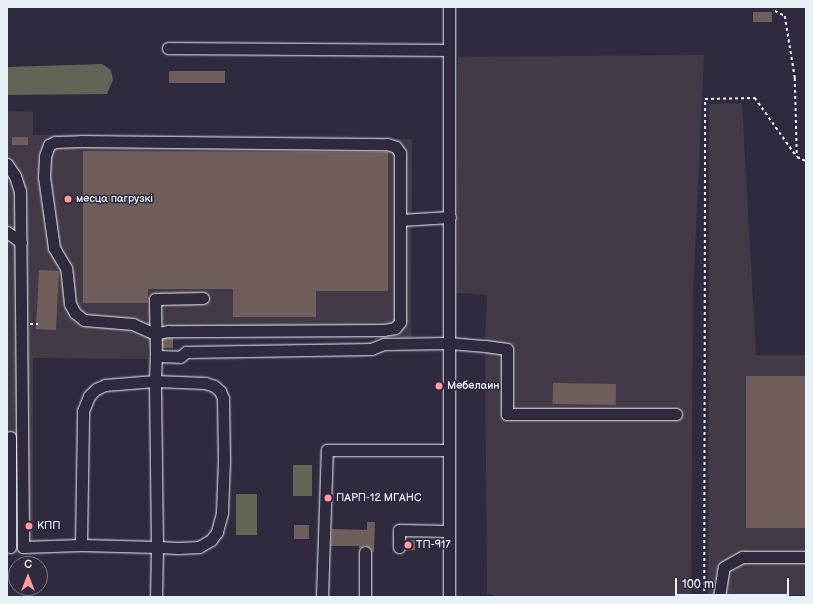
<!DOCTYPE html>
<meta charset="utf-8">
<style>
body{margin:0}
#map{position:relative;width:813px;height:604px;overflow:hidden;background:#2f2a3d;font-family:"Balsamiq Sans",sans-serif}
div>[style]{position:absolute}
.built>*{inset:0;background:#423a46}
.green>*{inset:0;background:#626456;transform-origin:0 0}
.building>*{inset:0;background:#6f5e5c;transform-origin:0 0}
.path>*{height:1.5px;margin-top:-0.75px;transform-origin:0;background:repeating-linear-gradient(90deg,#e8f1f8 0 3px,transparent 0 6px)}
.roads{filter:drop-shadow(0 0 1px #e8f1f8) drop-shadow(0 0 1px #e8f1f8)}
.minor>*{height:11px;margin:-5.5px;padding:0 5.5px;transform-origin:5.5px;border-radius:5.5px;background:#2f2a3d}
.dots>*{width:11px;height:11px;translate:-50% -50%;box-sizing:border-box;border:2px solid #2f2a3d;border-radius:50%}
span{translate:-50% -50%;white-space:nowrap;text-align:center;line-height:1.15;-webkit-text-stroke:3px #2f2a3d;paint-order:stroke}
.poi-label{font-size:11px;color:#e8f1f8}
.left{translate:0 -50%;text-align:left}
.frame{position:absolute;inset:0;border:8px solid #e8f1f8;pointer-events:none}
.north{position:absolute;left:8px;top:556px;width:40px;height:40px;box-sizing:border-box;background:#2f2a3d;border:1px solid #797a88;border-radius:50%;rotate:0deg;font-size:11px;font-weight:700;line-height:16px;text-align:center;color:#e8f1f8}
.north::after{content:'';display:block;margin:auto;width:14px;height:18px;background:#ff9aa2;clip-path:polygon(50% 0,100% 100%,50% 72%,0 100%)}
.scale{position:absolute;left:675px;top:578px;width:114px;height:18px;box-sizing:border-box;border:2px solid #e8f1f8;border-top:0;padding-left:5px;font-size:12px;line-height:14px;white-space:nowrap;color:#e8f1f8;-webkit-text-stroke:3px #2f2a3d;paint-order:stroke}
</style>
<div id="map">
<div class="built">
<div style="clip-path:polygon(704px 55px,693px 293px,691px 597px,495px 597px,494px 595px,487px 594px,485px 346px,487px 295px,456px 293px,458px 57px)"></div>
<div style="clip-path:polygon(742px 103px,756px 355px,806px 355px,806px 595px,708px 595px,709px 104px)"></div>
<div style="clip-path:polygon(7px 111px,33px 112px,33px 135px,412px 139px,411px 337px,173px 336px,173px 348px,148px 348px,148px 359px,33px 358px,33px 553px,7px 553px)"></div>
</div>
<div class="green">
<div style="clip-path:polygon(102px 64px,111px 70px,113px 80px,107px 94px,7px 95px,7px 67px)"></div>
<div style="left:293px;top:465px;width:19px;height:31px"></div>
<div style="left:236px;top:494px;width:21px;height:41px"></div>
</div>
<div class="building">
<div style="left:753px;top:12px;width:19px;height:10px"></div>
<div style="left:169px;top:71px;width:56px;height:12px"></div>
<div style="left:12px;top:137px;width:16px;height:8px"></div>
<div style="clip-path:polygon(83px 151px,388px 152px,388px 291px,316px 291px,316px 317px,233px 317px,233px 289px,148px 289px,148px 303px,83px 303px)"></div>
<div style="left:39px;top:270px;width:20px;height:59px;rotate:3deg"></div>
<div style="left:173px;top:338px;width:10px;height:10px;rotate:90deg"></div>
<div style="left:746px;top:376px;width:60px;height:152px"></div>
<div style="left:553px;top:383px;width:63px;height:21px;rotate:1deg"></div>
<div style="clip-path:polygon(367px 522px,375px 522px,374px 552px,372px 552px,371px 548px,365px 545px,359px 548px,359px 546px,331px 546px,332px 529px,367px 530px)"></div>
<div style="left:294px;top:525px;width:15px;height:14px"></div>
<div style="clip-path:polygon(406px 540px,415px 540px,415px 550px,405px 551px)"></div>
</div>
<div class="path">
<div style="left:775px;top:11px;width:11px;rotate:27deg"></div>
<div style="left:785px;top:16px;width:63px;rotate:80.8deg"></div>
<div style="left:795px;top:78px;width:79px;rotate:88.5deg"></div>
<div style="left:797px;top:157px;width:10px;rotate:24deg"></div>
<div style="left:30px;top:324px;width:8px"></div>
<div style="left:704px;top:597px;width:498px;rotate:-89.9deg"></div>
<div style="left:705px;top:99px;width:50px;rotate:-1.1deg"></div>
<div style="left:755px;top:98px;width:72px;rotate:54.6deg"></div>
</div>
<div class="roads">
<div class="minor">
<div style="left:168px;top:48px;width:281px;rotate:0.4deg"></div>
<div style="left:80px;top:141px;width:307px;rotate:0.6deg"></div>
<div style="left:387px;top:144px;width:9px;rotate:18deg"></div>
<div style="left:396px;top:147px;width:7px;rotate:56deg"></div>
<div style="left:400px;top:153px;width:169px;rotate:90deg"></div>
<div style="left:400px;top:322px;width:8px;rotate:130deg"></div>
<div style="left:395px;top:328px;width:11px;rotate:170deg"></div>
<div style="left:384px;top:330px;width:216px;rotate:179.7deg"></div>
<div style="left:168px;top:331px;width:13px;rotate:167deg"></div>
<div style="left:155px;top:334px;width:24px;rotate:-156deg"></div>
<div style="left:133px;top:324px;width:49px;rotate:-175.3deg"></div>
<div style="left:84px;top:320px;width:11px;rotate:-142deg"></div>
<div style="left:75px;top:313px;width:10px;rotate:-119deg"></div>
<div style="left:70px;top:304px;width:36px;rotate:-96deg"></div>
<div style="left:66px;top:268px;width:23px;rotate:-121deg"></div>
<div style="left:54px;top:248px;width:72px;rotate:-98deg"></div>
<div style="left:44px;top:177px;width:21px;rotate:-87deg"></div>
<div style="left:45px;top:156px;width:12px;rotate:-70deg"></div>
<div style="left:49px;top:145px;width:7px;rotate:-27deg"></div>
<div style="left:55px;top:142px;width:25px;rotate:-2deg"></div>
<div style="left:7px;top:164px;width:14px;rotate:56deg"></div>
<div style="left:15px;top:176px;width:16px;rotate:72deg"></div>
<div style="left:20px;top:191px;width:356px;rotate:89.5deg"></div>
<div style="left:23px;top:547px;width:58px;rotate:-2deg"></div>
<div style="left:81px;top:545px;width:76px;rotate:1.5deg"></div>
<div style="left:157px;top:547px;width:50px;rotate:91.1deg"></div>
<div style="left:400px;top:220px;width:50px;rotate:-3.4deg"></div>
<div style="left:7px;top:232px;width:17px;rotate:36deg"></div>
<div style="left:156px;top:356px;width:24px;rotate:2deg"></div>
<div style="left:180px;top:357px;width:8px;rotate:-40deg"></div>
<div style="left:186px;top:352px;width:185px;rotate:-0.9deg"></div>
<div style="left:371px;top:349px;width:14px;rotate:-21deg"></div>
<div style="left:384px;top:344px;width:65px;rotate:-0.9deg"></div>
<div style="left:449px;top:343px;width:36px;rotate:5deg"></div>
<div style="left:485px;top:346px;width:22px;rotate:8deg"></div>
<div style="left:507px;top:349px;width:65px;rotate:90deg"></div>
<div style="left:507px;top:414px;width:169px"></div>
<div style="left:81px;top:545px;width:134px;rotate:-89.1deg"></div>
<div style="left:83px;top:411px;width:16px;rotate:-68deg"></div>
<div style="left:89px;top:396px;width:10px;rotate:-45deg"></div>
<div style="left:96px;top:389px;width:10px;rotate:-24deg"></div>
<div style="left:105px;top:385px;width:50px;rotate:-4.6deg"></div>
<div style="left:155px;top:381px;width:50px;rotate:2.3deg"></div>
<div style="left:205px;top:383px;width:9px;rotate:18deg"></div>
<div style="left:214px;top:386px;width:8px;rotate:40deg"></div>
<div style="left:220px;top:391px;width:8px;rotate:67deg"></div>
<div style="left:223px;top:398px;width:62px;rotate:89.1deg"></div>
<div style="left:224px;top:460px;width:53px;rotate:92.2deg"></div>
<div style="left:222px;top:513px;width:20px;rotate:105deg"></div>
<div style="left:217px;top:532px;width:10px;rotate:127deg"></div>
<div style="left:211px;top:540px;width:14px;rotate:150deg"></div>
<div style="left:199px;top:547px;width:21px;rotate:177deg"></div>
<div style="left:178px;top:548px;width:21px;rotate:-177deg"></div>
<div style="left:157px;top:547px;width:166px;rotate:-90.7deg"></div>
<div style="left:155px;top:381px;width:25px;rotate:-88deg"></div>
<div style="left:156px;top:356px;width:57px;rotate:-91deg"></div>
<div style="left:155px;top:299px;width:48px;rotate:-1.2deg"></div>
<div style="left:10px;top:547px;width:110px;rotate:-90deg"></div>
<div style="left:399px;top:547px;width:17px;rotate:-90deg"></div>
<div style="left:399px;top:530px;width:50px;rotate:1.1deg"></div>
<div style="left:322px;top:597px;width:147px;rotate:-88.1deg"></div>
<div style="left:327px;top:450px;width:122px"></div>
<div style="left:365px;top:597px;width:45px;rotate:-90deg"></div>
<div style="left:449px;top:597px;width:590px;rotate:-90deg"></div>
<div style="left:719px;top:597px;width:30px;rotate:-81deg"></div>
<div style="left:724px;top:567px;width:21px;rotate:-29deg"></div>
<div style="left:742px;top:557px;width:64px"></div>
</div>
</div>
<div class="dots">
<div style="left:68px;top:199px;background:#ff9aa2"></div>
<div style="left:439px;top:386px;background:#ff9aa2"></div>
<div style="left:328px;top:498px;background:#ff9aa2"></div>
<div style="left:29px;top:526px;background:#ff9aa2"></div>
<div style="left:408px;top:545px;background:#ff9aa2"></div>
</div>
<div class="poi-label">
<span class="left" style="left:76px;top:199px">месца пагрузкі</span>
<span class="left" style="left:447px;top:386px">Мебелаин</span>
<span class="left" style="left:336px;top:498px">ПАРП-12 МГАНС</span>
<span class="left" style="left:37px;top:526px">КПП</span>
<span class="left" style="left:416px;top:545px">ТП-917</span>
</div>
<div class="frame"></div>
<div class="north">С</div>
<div class="scale">100 m</div>
</div>
